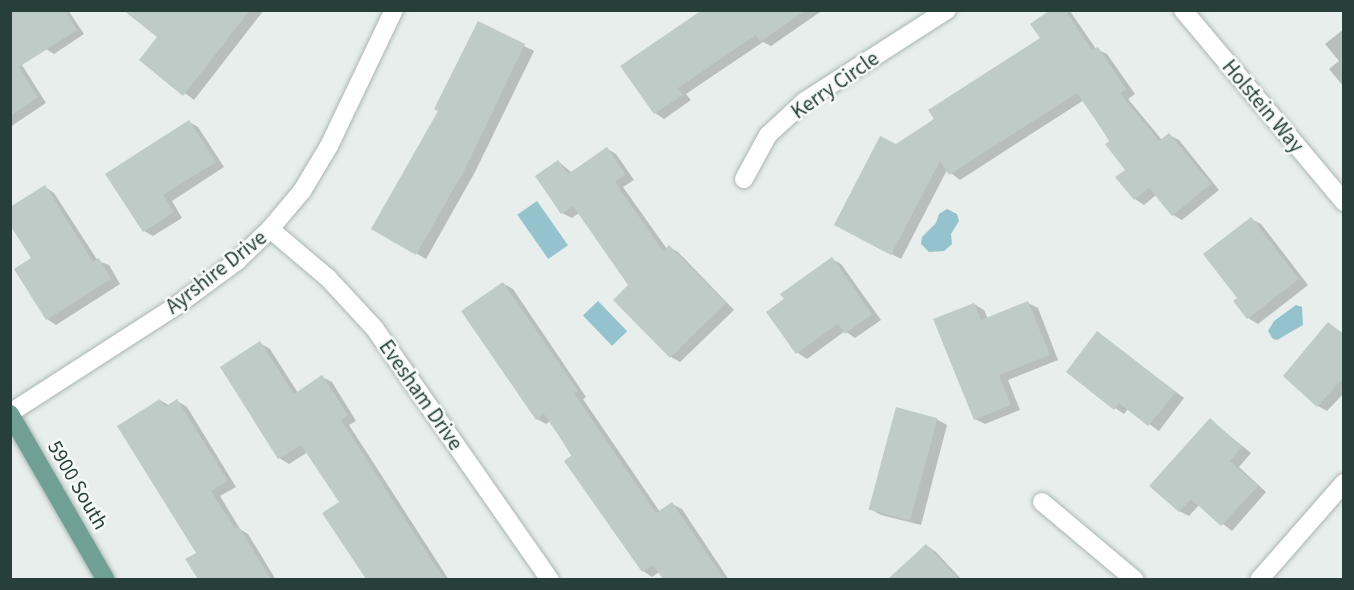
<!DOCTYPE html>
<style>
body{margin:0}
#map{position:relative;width:1354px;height:590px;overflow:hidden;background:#e7eeeb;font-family:"Source Sans 3",sans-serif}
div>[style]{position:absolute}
.water>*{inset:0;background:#95c3cd;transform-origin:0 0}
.shadow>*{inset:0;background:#0003}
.building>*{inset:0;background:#bfcbc7;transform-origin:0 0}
.roads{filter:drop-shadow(0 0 2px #aab6b2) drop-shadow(0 0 2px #aab6b2)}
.minor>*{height:18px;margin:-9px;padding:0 9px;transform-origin:9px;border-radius:9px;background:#fff}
.major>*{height:18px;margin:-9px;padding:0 9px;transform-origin:9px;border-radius:9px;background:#709f94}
span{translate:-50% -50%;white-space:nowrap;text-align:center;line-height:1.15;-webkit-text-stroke:5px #f7faf9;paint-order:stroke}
.street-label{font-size:21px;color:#273f39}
.frame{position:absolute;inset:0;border:12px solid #273f39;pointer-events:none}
</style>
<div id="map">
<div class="water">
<div style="left:537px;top:201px;width:54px;height:24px;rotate:55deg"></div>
<div style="clip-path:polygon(947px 209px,957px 214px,959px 221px,951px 234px,952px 244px,944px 251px,929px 252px,921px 244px,922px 237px,936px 223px,939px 214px)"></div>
<div style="left:598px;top:301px;width:42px;height:21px;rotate:46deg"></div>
<div style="clip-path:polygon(1296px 305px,1302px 307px,1303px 325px,1277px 340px,1273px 339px,1268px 331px,1274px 321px)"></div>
</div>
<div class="shadow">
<div style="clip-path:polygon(21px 10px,68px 10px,84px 34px,54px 54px,46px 49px)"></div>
<div style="clip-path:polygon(149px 10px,264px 10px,194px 100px,141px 60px,159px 37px)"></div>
<div style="clip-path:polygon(721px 10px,823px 10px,771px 46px,763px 42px,686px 94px,691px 100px,664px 119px,655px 113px)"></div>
<div style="clip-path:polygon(1052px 10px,1070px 11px,1096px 49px,1107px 54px,1135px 94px,1128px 99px,1162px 140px,1169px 135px,1179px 140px,1219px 190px,1182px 220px,1173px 215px,1157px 194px,1144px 205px,1135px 199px,1127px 170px,1084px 100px,960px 180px,947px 170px,901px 259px,845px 230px,896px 146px,936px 120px,1042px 39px)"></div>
<div style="clip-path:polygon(479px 23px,534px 51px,475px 172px,426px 259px,373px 228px,440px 110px)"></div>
<div style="clip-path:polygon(1344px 29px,1344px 87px,1329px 69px,1339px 61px,1325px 44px)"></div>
<div style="clip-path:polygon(10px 53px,17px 57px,46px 103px,10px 127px)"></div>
<div style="clip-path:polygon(189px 122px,198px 127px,224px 167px,172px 201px,182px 218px,153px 236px,144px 231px)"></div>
<div style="clip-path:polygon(607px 149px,616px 154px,634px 180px,623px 187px,667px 249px,669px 247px,678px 252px,734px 310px,680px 362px,671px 357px,630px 285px,579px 213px,572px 218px,562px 213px,558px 161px,572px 173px)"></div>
<div style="clip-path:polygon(45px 187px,54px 193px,98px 261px,109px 265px,120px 284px,56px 325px,47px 319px,33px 258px)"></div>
<div style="clip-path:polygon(1251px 219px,1261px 224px,1308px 285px,1258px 324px,1248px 318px,1239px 298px)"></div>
<div style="clip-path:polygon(832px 259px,841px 264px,881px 320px,855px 338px,845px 331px,807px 359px,798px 353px,768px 312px)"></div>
<div style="clip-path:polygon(504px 284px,513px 289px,586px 397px,583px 399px,660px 512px,672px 504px,682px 509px,729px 580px,665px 580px,659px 572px,652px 577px,643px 571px,550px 421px,546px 424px,537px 419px)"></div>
<div style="clip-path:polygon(1028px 303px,1038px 308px,1058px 360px,1008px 380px,1020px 410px,985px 424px,975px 419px,974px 304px,984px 310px,988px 319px)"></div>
<div style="clip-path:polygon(1328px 324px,1344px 334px,1344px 393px,1327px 411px,1318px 406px,1294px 363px)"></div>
<div style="clip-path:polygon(1098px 333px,1184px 398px,1159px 431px,1128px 409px,1124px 414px,1115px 408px)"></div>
<div style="clip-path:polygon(260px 343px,270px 349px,298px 393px,322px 377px,332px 382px,356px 421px,349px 425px,449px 580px,378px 580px,341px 502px,308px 452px,289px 464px,279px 458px,222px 367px)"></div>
<div style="clip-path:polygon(160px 400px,170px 406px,177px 401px,187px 407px,236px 487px,220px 496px,240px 529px,248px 534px,276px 580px,200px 580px,188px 559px,198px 553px)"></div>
<div style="clip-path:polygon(897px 409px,938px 420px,947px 425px,921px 525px,881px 515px,872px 510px)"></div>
<div style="clip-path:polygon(1210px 420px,1251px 453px,1239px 467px,1266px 492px,1232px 531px,1199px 505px,1189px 516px,1179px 511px)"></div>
<div style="clip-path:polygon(927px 546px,936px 552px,962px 580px,897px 580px,894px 576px)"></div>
</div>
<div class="building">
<div style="clip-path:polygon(10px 10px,65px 10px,77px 30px,19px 67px,38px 97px,10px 116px)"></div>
<div style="clip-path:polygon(123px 10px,250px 10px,183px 96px,139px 60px,157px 37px)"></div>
<div style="clip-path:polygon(702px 10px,806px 10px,760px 42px,756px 35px,678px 88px,683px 95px,654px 114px,620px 66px)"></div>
<div style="clip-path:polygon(1050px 10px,1065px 10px,1092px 50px,1098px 47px,1126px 89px,1120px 93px,1159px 141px,1169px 133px,1211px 184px,1172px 216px,1149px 188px,1134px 200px,1115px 177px,1125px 170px,1105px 144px,1110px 141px,1077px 93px,949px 175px,940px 161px,891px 255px,834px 225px,880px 136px,896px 144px,934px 119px,928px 110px,1040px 38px,1030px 24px)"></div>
<div style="clip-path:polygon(478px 21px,525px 44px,466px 167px,416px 255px,371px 229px,438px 111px,434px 109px)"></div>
<div style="clip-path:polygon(189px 120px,216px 162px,163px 195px,174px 212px,143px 232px,105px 174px)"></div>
<div style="clip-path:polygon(607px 147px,625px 174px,615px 182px,663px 251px,669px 245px,726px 303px,670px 358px,613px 300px,628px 285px,573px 206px,561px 214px,535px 176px,558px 160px,568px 174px)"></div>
<div style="clip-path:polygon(45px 185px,93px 262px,99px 258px,111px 279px,46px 320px,14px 269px,31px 258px,10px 225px,10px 207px)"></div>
<div style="clip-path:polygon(1251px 217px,1299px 279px,1247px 319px,1233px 301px,1237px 298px,1203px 254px)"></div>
<div style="clip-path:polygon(832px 257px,872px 314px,845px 334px,838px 324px,796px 354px,766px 312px,784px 299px,780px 294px)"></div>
<div style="clip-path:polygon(503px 282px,578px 391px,574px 393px,656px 513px,672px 502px,724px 579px,663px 579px,653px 565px,642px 572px,564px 461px,572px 455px,544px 414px,536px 420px,461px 311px)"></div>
<div style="clip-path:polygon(1028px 301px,1050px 355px,999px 375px,1011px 405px,974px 420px,933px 319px,974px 303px,981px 320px)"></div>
<div style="clip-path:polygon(1328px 322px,1344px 335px,1344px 377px,1317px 407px,1283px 376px)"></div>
<div style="clip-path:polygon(1097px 331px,1176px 392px,1148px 426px,1119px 403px,1114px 410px,1066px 372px)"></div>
<div style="clip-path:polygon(260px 341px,294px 394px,322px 375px,348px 415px,341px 420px,444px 579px,366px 579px,322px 513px,339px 502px,301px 445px,278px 459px,220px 367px)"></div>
<div style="clip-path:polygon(160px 399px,165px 407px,177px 399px,228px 481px,211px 491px,235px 529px,239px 527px,271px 579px,198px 579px,185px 559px,196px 553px,117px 426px)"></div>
<div style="left:896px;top:407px;width:43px;height:106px;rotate:15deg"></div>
<div style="clip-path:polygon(1210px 418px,1242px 447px,1230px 461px,1258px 486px,1221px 526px,1191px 499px,1179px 512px,1149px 486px)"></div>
<div style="clip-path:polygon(926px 544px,959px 579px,888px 579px)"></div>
</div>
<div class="roads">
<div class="minor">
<div style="left:1183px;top:10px;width:251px;rotate:50deg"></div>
<div style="left:744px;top:179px;width:50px;rotate:-61.4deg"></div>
<div style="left:768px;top:135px;width:50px;rotate:-42.6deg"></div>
<div style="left:805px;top:101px;width:169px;rotate:-32.7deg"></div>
<div style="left:270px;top:229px;width:76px;rotate:40.2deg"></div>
<div style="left:328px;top:278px;width:69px;rotate:47.3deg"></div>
<div style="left:375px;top:329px;width:306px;rotate:55.1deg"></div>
<div style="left:10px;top:413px;width:197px;rotate:-32.8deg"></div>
<div style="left:176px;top:306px;width:76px;rotate:-36.4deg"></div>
<div style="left:237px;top:261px;width:46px;rotate:-44.1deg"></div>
<div style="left:270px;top:229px;width:50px;rotate:-49.9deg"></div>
<div style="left:302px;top:191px;width:52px;rotate:-59deg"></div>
<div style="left:329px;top:146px;width:151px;rotate:-64.5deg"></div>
<div style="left:1042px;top:502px;width:121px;rotate:40deg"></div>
<div style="left:1259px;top:580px;width:129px;rotate:-48.8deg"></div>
</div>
<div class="major">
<div style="left:10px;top:414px;width:192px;rotate:60deg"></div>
</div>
</div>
<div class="street-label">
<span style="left:835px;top:85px;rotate:-35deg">Kerry Circle</span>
<span style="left:1263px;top:106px;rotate:50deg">Holstein Way</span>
<span style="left:216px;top:272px;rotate:-38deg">Ayrshire Drive</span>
<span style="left:421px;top:395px;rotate:55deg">Evesham Drive</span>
<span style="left:78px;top:485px;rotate:60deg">5900 South</span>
</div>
<div class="frame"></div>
</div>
